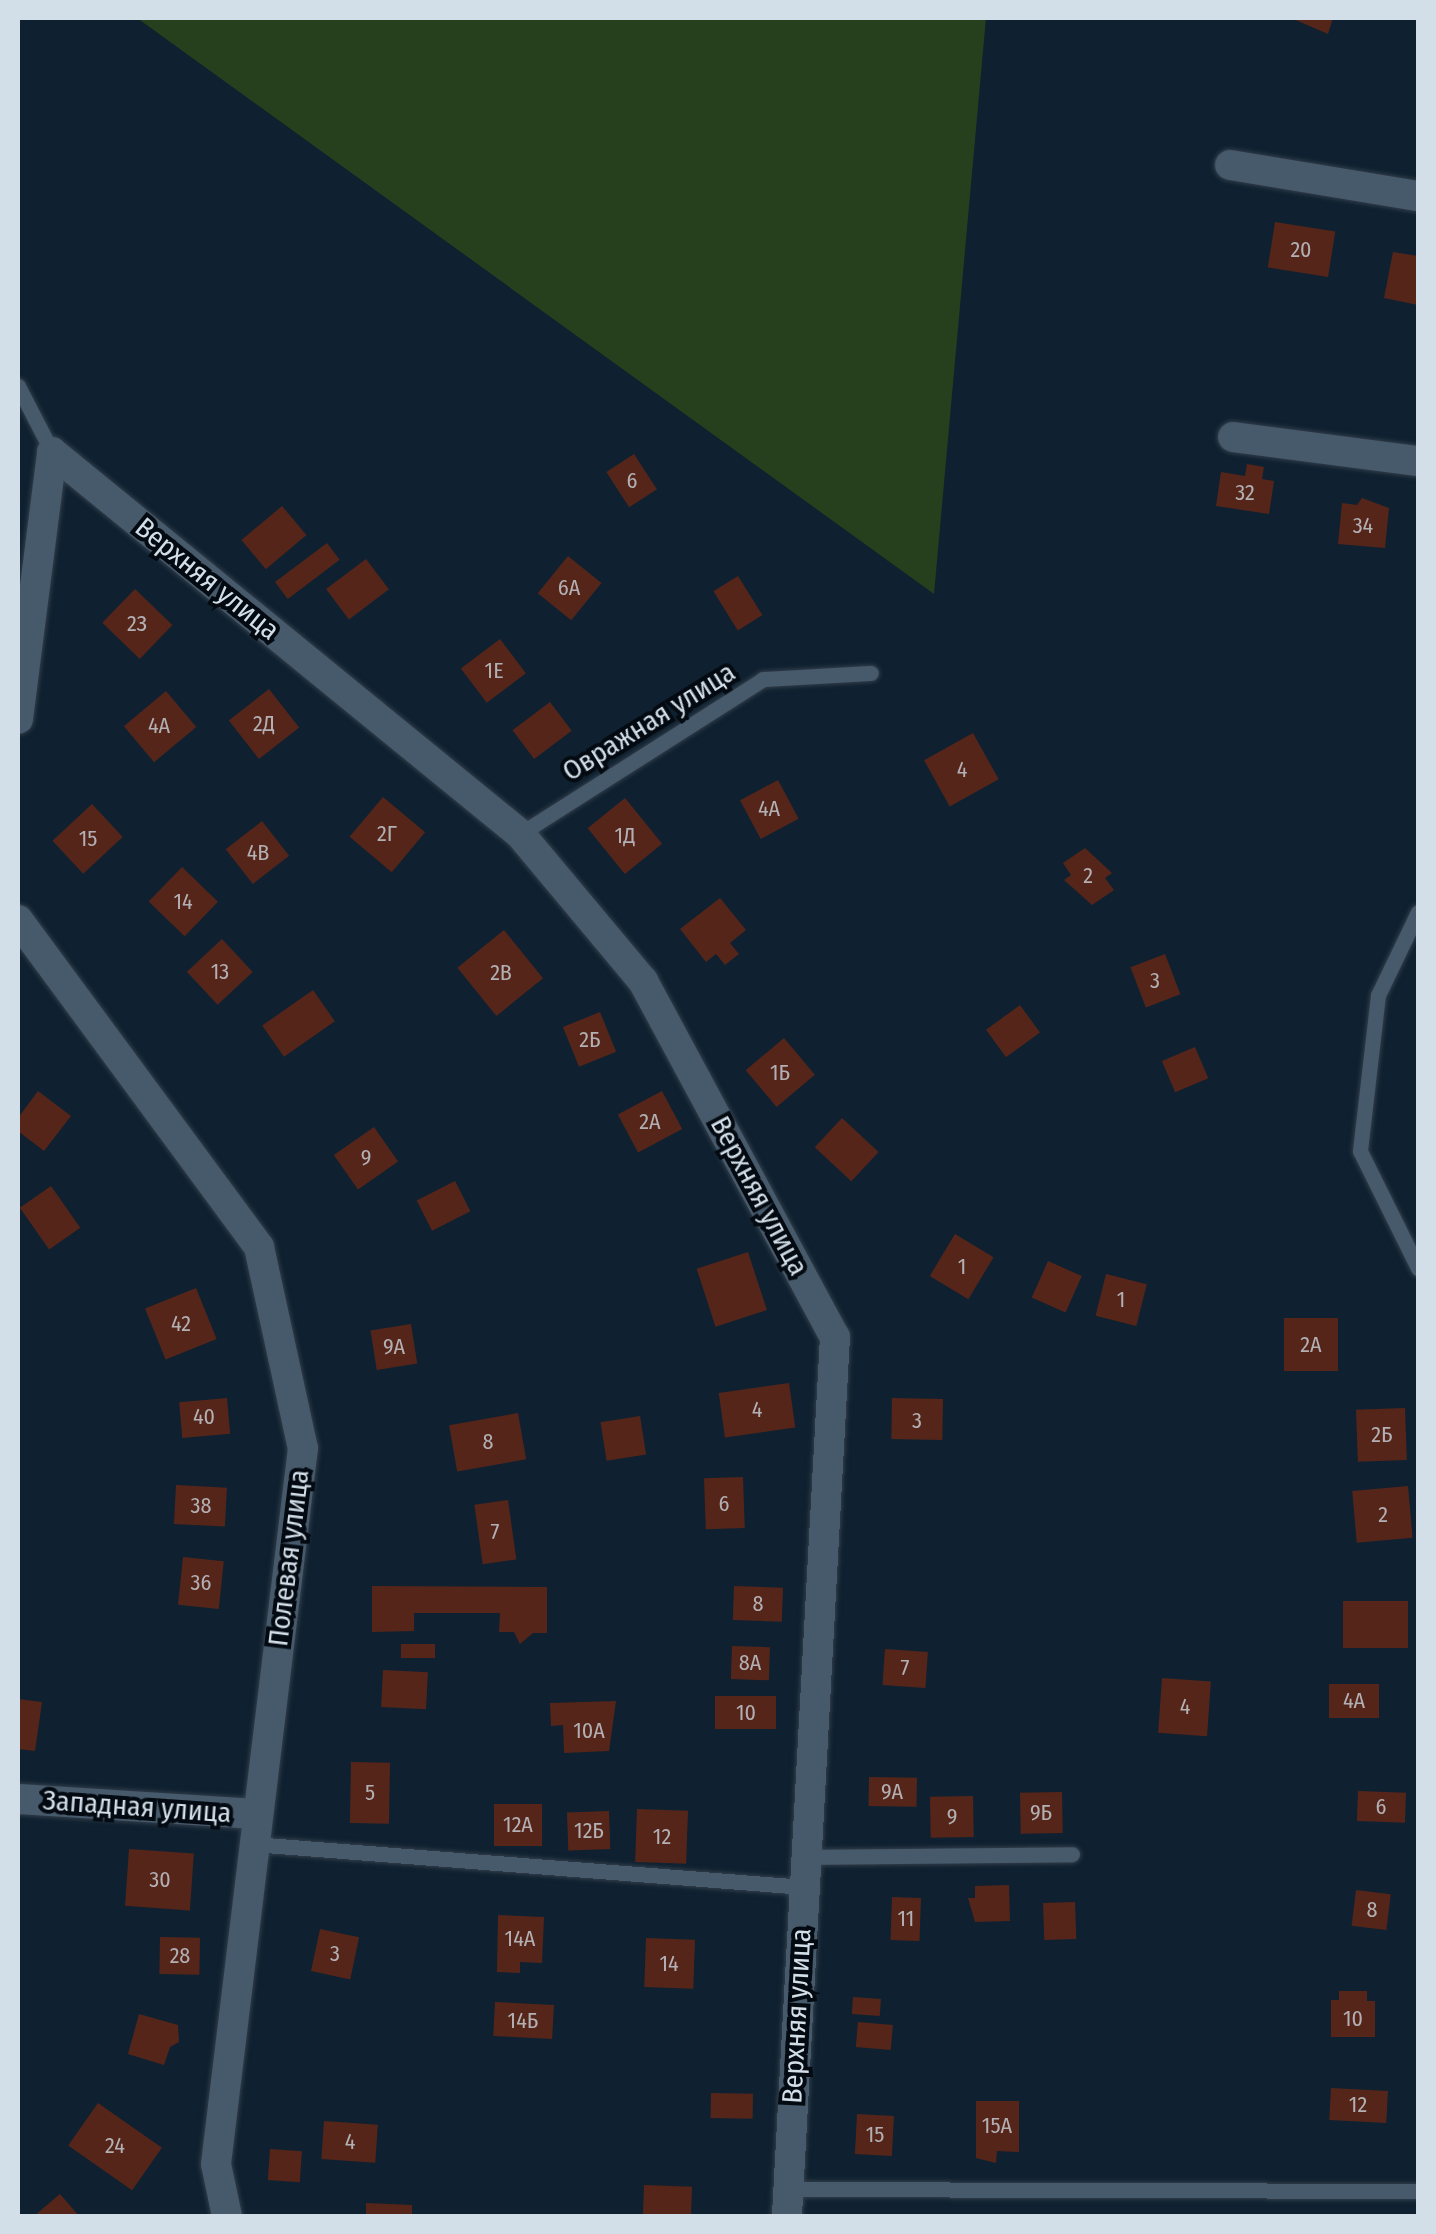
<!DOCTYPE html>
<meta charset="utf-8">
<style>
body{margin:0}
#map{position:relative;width:1436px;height:2234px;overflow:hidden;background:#0f2130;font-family:"Fira Sans Condensed",sans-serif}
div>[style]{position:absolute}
.green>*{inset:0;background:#263f1c}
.building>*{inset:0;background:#55251a;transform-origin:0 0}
.roads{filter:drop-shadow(0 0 2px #323d4a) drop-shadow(0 0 2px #323d4a)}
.lane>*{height:15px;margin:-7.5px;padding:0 7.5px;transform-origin:7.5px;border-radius:7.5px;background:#465a6b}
.street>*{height:30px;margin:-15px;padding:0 15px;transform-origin:15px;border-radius:15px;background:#465a6b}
span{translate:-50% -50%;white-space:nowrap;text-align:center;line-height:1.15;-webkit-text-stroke:8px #040a11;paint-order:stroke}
.number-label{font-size:22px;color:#b3b0b4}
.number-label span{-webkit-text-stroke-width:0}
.street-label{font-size:28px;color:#d2dee8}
.frame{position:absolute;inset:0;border:20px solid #d2dee8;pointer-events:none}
</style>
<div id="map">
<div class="green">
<div style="clip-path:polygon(137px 18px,986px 18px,934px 594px)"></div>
</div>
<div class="building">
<div style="clip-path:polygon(1291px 18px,1333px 18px,1328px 34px)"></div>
<div style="left:1275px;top:222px;width:61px;height:46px;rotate:9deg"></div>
<div style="clip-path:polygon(1393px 252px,1418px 256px,1418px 305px,1384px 298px)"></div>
<div style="left:634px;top:454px;width:42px;height:33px;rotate:57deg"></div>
<div style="clip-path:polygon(1247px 464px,1264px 467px,1262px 479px,1274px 481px,1269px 514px,1216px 506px,1221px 472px,1245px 476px)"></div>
<div style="clip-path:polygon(1362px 498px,1389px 508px,1385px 548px,1338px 544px,1342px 503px,1357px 505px)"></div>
<div style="left:282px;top:506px;width:38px;height:53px;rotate:50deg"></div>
<div style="left:327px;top:543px;width:21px;height:65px;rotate:53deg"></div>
<div style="left:568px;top:556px;width:43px;height:48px;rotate:39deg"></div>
<div style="left:366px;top:559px;width:38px;height:50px;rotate:53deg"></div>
<div style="left:738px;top:576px;width:46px;height:29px;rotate:58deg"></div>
<div style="left:135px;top:589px;width:52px;height:47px;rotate:44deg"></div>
<div style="left:500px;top:639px;width:43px;height:49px;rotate:53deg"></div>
<div style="left:269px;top:689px;width:49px;height:51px;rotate:52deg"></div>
<div style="left:166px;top:691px;width:47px;height:55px;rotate:50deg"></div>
<div style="left:550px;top:702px;width:36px;height:47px;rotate:53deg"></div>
<div style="left:973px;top:733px;width:53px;height:56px;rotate:61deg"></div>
<div style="left:778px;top:780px;width:44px;height:43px;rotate:62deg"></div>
<div style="left:383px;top:797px;width:55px;height:52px;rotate:40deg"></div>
<div style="left:625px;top:798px;width:59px;height:48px;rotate:51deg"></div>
<div style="left:92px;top:804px;width:45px;height:54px;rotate:47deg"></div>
<div style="left:262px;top:821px;width:44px;height:46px;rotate:52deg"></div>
<div style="clip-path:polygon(1085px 848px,1112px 873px,1105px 878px,1114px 890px,1092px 905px,1064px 880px,1071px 875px,1063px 863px)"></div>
<div style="left:182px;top:867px;width:50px;height:48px;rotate:44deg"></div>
<div style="clip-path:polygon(720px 898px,746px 930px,730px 943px,739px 954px,725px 965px,716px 954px,706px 962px,680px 929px)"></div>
<div style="left:504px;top:930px;width:62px;height:60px;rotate:51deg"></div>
<div style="left:222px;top:939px;width:45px;height:48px;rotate:47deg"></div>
<div style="left:1165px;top:954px;width:43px;height:37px;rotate:69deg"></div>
<div style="left:313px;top:990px;width:38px;height:62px;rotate:55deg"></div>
<div style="left:1020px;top:1005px;width:34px;height:42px;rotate:54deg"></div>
<div style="left:600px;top:1012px;width:43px;height:40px;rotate:68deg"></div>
<div style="left:784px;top:1038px;width:48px;height:50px;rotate:50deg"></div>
<div style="left:1195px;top:1047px;width:34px;height:36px;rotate:67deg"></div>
<div style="clip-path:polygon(38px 1091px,71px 1116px,44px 1151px,18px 1131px,18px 1118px)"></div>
<div style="left:662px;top:1091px;width:43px;height:50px;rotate:62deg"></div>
<div style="left:842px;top:1118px;width:50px;height:40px;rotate:43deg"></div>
<div style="left:374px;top:1127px;width:42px;height:49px;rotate:55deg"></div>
<div style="left:455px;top:1181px;width:34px;height:43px;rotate:63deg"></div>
<div style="left:51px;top:1186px;width:51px;height:38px;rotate:55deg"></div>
<div style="left:955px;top:1234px;width:45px;height:49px;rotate:31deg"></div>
<div style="left:748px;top:1252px;width:61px;height:54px;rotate:72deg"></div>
<div style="left:1048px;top:1261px;width:37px;height:40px;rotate:24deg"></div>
<div style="left:1106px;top:1274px;width:42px;height:43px;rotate:14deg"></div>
<div style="left:196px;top:1288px;width:55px;height:55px;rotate:68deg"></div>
<div style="left:1338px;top:1318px;width:53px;height:54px;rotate:90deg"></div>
<div style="left:411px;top:1324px;width:40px;height:41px;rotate:81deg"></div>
<div style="left:789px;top:1383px;width:45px;height:71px;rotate:82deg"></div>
<div style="left:227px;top:1398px;width:36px;height:48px;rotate:85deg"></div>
<div style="left:943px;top:1399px;width:41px;height:51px;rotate:91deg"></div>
<div style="left:1405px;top:1408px;width:52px;height:49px;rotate:88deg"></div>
<div style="left:518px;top:1413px;width:47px;height:70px;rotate:80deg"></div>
<div style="left:640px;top:1416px;width:39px;height:40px;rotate:81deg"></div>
<div style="left:743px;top:1477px;width:51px;height:39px;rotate:88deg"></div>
<div style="left:176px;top:1485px;width:51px;height:39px;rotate:3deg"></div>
<div style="left:1408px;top:1486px;width:52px;height:56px;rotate:85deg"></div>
<div style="left:508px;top:1500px;width:60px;height:34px;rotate:82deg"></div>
<div style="left:183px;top:1557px;width:41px;height:48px;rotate:6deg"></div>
<div style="clip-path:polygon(372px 1586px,547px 1587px,547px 1633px,533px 1633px,520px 1644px,514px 1632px,499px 1632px,500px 1613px,414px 1613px,414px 1631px,372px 1632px)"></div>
<div style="left:734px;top:1586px;width:49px;height:34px;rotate:2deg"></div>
<div style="left:1343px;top:1601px;width:65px;height:47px"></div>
<div style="left:401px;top:1644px;width:34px;height:14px"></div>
<div style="left:732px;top:1646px;width:38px;height:33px;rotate:2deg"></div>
<div style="left:885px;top:1649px;width:43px;height:36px;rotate:4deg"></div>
<div style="left:383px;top:1670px;width:45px;height:37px;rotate:3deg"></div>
<div style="left:1162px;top:1678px;width:49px;height:55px;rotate:4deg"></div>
<div style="left:1329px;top:1684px;width:50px;height:34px"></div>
<div style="left:715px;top:1696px;width:61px;height:33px"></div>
<div style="clip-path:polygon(18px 1699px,42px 1702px,35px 1751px,18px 1749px)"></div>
<div style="clip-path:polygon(616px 1701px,609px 1751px,564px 1753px,563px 1725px,551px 1726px,550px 1703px)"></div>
<div style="left:351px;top:1762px;width:39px;height:61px;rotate:1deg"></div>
<div style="left:869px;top:1777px;width:48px;height:29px;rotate:1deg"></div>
<div style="left:1358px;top:1791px;width:48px;height:30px;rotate:2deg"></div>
<div style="left:1062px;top:1792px;width:41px;height:42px;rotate:89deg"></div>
<div style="left:973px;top:1796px;width:41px;height:43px;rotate:89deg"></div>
<div style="left:542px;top:1804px;width:42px;height:48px;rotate:90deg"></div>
<div style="left:637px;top:1809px;width:51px;height:53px;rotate:2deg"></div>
<div style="left:609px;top:1811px;width:38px;height:42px;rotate:88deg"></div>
<div style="left:129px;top:1849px;width:65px;height:57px;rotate:4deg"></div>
<div style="clip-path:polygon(1009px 1885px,1010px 1921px,975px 1922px,968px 1898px,975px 1898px,975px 1886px)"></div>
<div style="left:1356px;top:1890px;width:35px;height:36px;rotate:7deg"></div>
<div style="left:892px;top:1897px;width:29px;height:43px;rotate:2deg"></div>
<div style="left:1075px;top:1902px;width:37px;height:32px;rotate:88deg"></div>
<div style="clip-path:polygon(498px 1915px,544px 1917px,542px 1963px,520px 1962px,520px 1973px,497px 1972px)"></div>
<div style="left:320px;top:1929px;width:40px;height:43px;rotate:12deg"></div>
<div style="left:160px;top:1937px;width:40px;height:37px;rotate:1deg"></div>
<div style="left:646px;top:1938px;width:49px;height:49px;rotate:2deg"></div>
<div style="clip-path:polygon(1339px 1991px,1367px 1991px,1367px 2001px,1375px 2001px,1375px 2037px,1331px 2037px,1331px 2000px,1339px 2000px)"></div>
<div style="left:853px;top:1997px;width:28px;height:17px;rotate:4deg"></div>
<div style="left:495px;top:2002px;width:59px;height:34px;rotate:3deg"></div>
<div style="clip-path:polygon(139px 2014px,178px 2025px,179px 2042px,170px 2047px,164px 2065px,128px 2054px)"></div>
<div style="left:858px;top:2022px;width:35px;height:25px;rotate:5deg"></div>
<div style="left:1331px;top:2088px;width:57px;height:32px;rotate:3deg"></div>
<div style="left:711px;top:2093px;width:42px;height:25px;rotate:1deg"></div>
<div style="clip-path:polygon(976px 2101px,1019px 2101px,1019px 2152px,997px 2151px,996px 2163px,976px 2158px)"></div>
<div style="left:98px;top:2103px;width:78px;height:52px;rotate:35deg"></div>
<div style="left:857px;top:2114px;width:37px;height:40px;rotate:3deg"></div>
<div style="left:324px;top:2121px;width:54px;height:38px;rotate:4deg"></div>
<div style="left:270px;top:2149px;width:32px;height:31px;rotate:4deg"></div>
<div style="left:644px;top:2185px;width:48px;height:31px;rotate:2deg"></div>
<div style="clip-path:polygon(60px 2194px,79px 2216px,34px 2216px)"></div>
<div style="clip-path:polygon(366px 2203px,412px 2205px,412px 2216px,366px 2216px)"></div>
</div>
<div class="roads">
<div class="lane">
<div style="left:18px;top:386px;width:74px;rotate:62.7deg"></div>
<div style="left:520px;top:834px;width:288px;rotate:-32.5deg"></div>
<div style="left:763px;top:679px;width:108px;rotate:-3.2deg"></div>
<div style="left:1418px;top:912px;width:92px;rotate:115.7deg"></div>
<div style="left:1378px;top:995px;width:157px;rotate:96.6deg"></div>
<div style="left:1360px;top:1151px;width:131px;rotate:63.6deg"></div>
<div style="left:253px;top:1844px;width:553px;rotate:4.46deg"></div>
<div style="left:806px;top:1857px;width:266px;rotate:-0.6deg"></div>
<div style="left:788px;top:2189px;width:630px;rotate:0.18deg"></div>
</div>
<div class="street">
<div style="left:1230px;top:165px;width:191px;rotate:9.4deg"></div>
<div style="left:1233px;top:437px;width:187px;rotate:7.4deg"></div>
<div style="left:52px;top:452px;width:604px;rotate:39.22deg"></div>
<div style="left:520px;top:834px;width:192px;rotate:50.1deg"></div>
<div style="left:643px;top:981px;width:404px;rotate:61.7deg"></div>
<div style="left:835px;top:1337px;width:880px;rotate:93.13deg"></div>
<div style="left:18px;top:719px;width:269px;rotate:-82.7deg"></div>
<div style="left:18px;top:920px;width:406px;rotate:53.6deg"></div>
<div style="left:259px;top:1247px;width:206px;rotate:77.7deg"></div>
<div style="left:303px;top:1448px;width:721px;rotate:96.93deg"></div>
<div style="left:216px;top:2164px;width:53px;rotate:78.1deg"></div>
<div style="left:18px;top:1799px;width:239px;rotate:3.6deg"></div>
</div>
</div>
<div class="number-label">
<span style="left:1301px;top:250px">20</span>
<span style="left:632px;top:481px">6</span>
<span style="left:1245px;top:493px">32</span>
<span style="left:1363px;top:526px">34</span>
<span style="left:569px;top:588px">6А</span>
<span style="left:137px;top:624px">2З</span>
<span style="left:494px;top:671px">1Е</span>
<span style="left:264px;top:724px">2Д</span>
<span style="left:159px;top:726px">4А</span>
<span style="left:962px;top:770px">4</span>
<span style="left:769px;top:809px">4А</span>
<span style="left:387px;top:834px">2Г</span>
<span style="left:625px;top:836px">1Д</span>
<span style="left:88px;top:839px">15</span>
<span style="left:258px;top:853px">4В</span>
<span style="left:1088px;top:876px">2</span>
<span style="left:183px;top:902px">14</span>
<span style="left:220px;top:972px">13</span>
<span style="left:501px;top:973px">2В</span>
<span style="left:1155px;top:981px">3</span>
<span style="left:590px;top:1040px">2Б</span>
<span style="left:780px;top:1073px">1Б</span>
<span style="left:650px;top:1122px">2А</span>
<span style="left:366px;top:1158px">9</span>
<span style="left:962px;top:1267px">1</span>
<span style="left:1121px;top:1300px">1</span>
<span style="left:181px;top:1324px">42</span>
<span style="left:1311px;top:1345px">2А</span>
<span style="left:394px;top:1347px">9А</span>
<span style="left:757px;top:1410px">4</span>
<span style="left:204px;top:1417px">40</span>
<span style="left:917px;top:1421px">3</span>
<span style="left:1382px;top:1435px">2Б</span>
<span style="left:488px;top:1442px">8</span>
<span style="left:724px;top:1504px">6</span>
<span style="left:201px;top:1506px">38</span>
<span style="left:1383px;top:1515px">2</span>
<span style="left:495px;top:1532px">7</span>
<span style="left:201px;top:1583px">36</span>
<span style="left:758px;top:1604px">8</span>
<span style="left:750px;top:1663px">8А</span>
<span style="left:905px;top:1668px">7</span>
<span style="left:1354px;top:1701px">4А</span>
<span style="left:1185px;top:1707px">4</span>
<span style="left:746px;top:1713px">10</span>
<span style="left:589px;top:1731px">10А</span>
<span style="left:892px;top:1792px">9А</span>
<span style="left:370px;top:1793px">5</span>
<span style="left:1381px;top:1807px">6</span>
<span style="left:1041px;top:1813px">9Б</span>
<span style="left:952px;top:1817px">9</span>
<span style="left:518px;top:1825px">12А</span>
<span style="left:589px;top:1831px">12Б</span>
<span style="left:662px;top:1837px">12</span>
<span style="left:160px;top:1880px">30</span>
<span style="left:1372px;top:1910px">8</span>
<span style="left:906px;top:1919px">11</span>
<span style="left:520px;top:1939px">14А</span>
<span style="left:335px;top:1954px">3</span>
<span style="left:180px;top:1956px">28</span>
<span style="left:669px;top:1964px">14</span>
<span style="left:1353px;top:2019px">10</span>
<span style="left:523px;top:2021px">14Б</span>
<span style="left:1358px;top:2105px">12</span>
<span style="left:997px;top:2126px">15А</span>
<span style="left:875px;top:2135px">15</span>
<span style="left:350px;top:2142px">4</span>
<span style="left:115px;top:2146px">24</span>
</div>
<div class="street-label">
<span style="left:207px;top:579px;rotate:39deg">Верхняя улица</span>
<span style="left:649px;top:722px;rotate:-32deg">Овражная улица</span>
<span style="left:759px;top:1196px;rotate:62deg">Верхняя улица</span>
<span style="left:289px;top:1558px;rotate:-83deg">Полевая улица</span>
<span style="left:137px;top:1807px;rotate:4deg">Западная улица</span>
<span style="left:797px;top:2016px;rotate:-87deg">Верхняя улица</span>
</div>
<div class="frame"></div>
</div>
